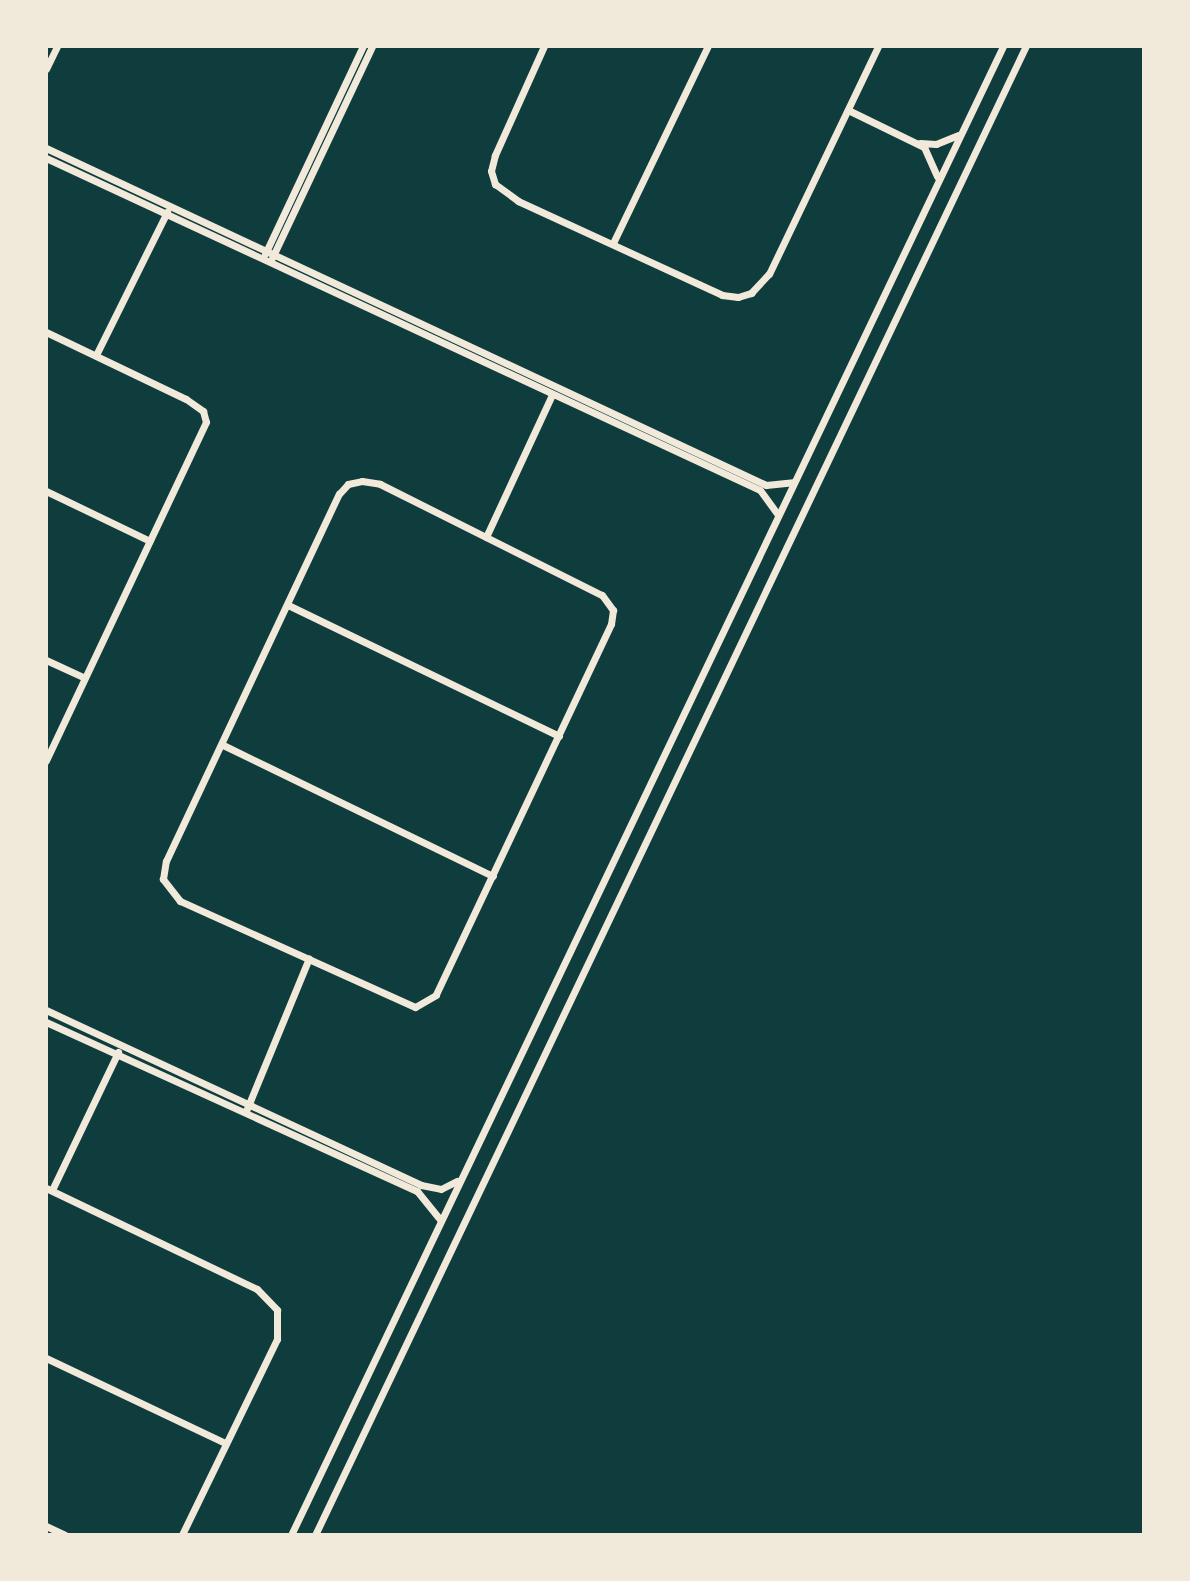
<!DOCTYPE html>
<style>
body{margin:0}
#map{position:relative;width:1190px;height:1581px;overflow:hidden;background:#0f3d3e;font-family:Poppins,sans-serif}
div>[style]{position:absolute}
.minor>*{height:7px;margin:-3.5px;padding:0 3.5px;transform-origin:3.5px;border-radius:3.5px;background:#f1e9da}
span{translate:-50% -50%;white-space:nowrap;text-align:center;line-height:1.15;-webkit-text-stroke:6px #f1e9da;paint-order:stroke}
.frame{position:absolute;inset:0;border:48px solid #f1e9da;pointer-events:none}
</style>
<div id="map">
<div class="minor">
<div style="left:544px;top:46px;width:120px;rotate:114.2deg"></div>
<div style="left:495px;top:155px;width:16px;rotate:104deg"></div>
<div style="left:491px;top:171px;width:14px;rotate:73deg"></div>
<div style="left:495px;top:184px;width:29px;rotate:36deg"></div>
<div style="left:518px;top:201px;width:225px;rotate:24.7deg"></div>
<div style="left:722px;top:295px;width:16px;rotate:7deg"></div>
<div style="left:738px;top:297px;width:14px;rotate:-17deg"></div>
<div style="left:751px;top:293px;width:26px;rotate:-47deg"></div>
<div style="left:769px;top:274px;width:253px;rotate:-64.4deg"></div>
<div style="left:46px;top:69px;width:25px;rotate:-64deg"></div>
<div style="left:848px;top:110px;width:85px;rotate:26deg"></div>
<div style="left:924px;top:147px;width:32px;rotate:66deg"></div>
<div style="left:920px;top:143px;width:16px;rotate:4deg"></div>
<div style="left:936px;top:144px;width:24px;rotate:-22deg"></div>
<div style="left:46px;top:148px;width:795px;rotate:25.08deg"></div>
<div style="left:766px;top:485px;width:27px;rotate:-6deg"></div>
<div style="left:46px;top:158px;width:787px;rotate:24.94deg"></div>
<div style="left:760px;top:490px;width:29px;rotate:54deg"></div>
<div style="left:613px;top:243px;width:219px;rotate:-64.3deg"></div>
<div style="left:265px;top:254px;width:230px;rotate:-64.8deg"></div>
<div style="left:272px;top:258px;width:234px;rotate:-64.7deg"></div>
<div style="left:46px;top:332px;width:155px;rotate:25.6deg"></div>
<div style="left:186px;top:399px;width:21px;rotate:35deg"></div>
<div style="left:203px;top:411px;width:11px;rotate:75deg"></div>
<div style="left:206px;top:422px;width:375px;rotate:115.3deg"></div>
<div style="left:96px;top:355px;width:160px;rotate:-63.6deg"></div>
<div style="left:362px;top:481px;width:18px;rotate:9deg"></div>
<div style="left:380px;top:484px;width:248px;rotate:26.6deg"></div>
<div style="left:602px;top:595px;width:19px;rotate:54deg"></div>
<div style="left:613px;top:610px;width:14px;rotate:98deg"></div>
<div style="left:611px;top:624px;width:410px;rotate:115.3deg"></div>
<div style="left:436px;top:995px;width:24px;rotate:150deg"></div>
<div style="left:415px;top:1007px;width:258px;rotate:-155.7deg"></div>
<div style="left:180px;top:901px;width:28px;rotate:-128deg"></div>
<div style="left:163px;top:879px;width:18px;rotate:-81deg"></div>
<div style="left:166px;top:861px;width:406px;rotate:-64.8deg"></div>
<div style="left:339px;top:494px;width:13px;rotate:-48deg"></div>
<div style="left:348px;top:484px;width:14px;rotate:-12deg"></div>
<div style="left:46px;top:491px;width:115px;rotate:25.7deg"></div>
<div style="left:486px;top:537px;width:157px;rotate:-65.1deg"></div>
<div style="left:288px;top:605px;width:301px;rotate:25.8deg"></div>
<div style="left:46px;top:660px;width:41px;rotate:24.7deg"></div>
<div style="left:223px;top:745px;width:300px;rotate:25.9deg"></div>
<div style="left:46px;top:1010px;width:414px;rotate:25deg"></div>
<div style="left:421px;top:1185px;width:20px;rotate:11deg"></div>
<div style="left:441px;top:1189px;width:18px;rotate:-27deg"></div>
<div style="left:46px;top:1022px;width:408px;rotate:24.5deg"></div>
<div style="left:417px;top:1191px;width:36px;rotate:51deg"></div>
<div style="left:246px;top:1111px;width:165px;rotate:-67.6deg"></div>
<div style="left:46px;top:1188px;width:234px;rotate:25.6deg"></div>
<div style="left:257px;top:1289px;width:29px;rotate:46deg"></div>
<div style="left:277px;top:1310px;width:29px;rotate:90deg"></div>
<div style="left:277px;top:1339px;width:218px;rotate:115.9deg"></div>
<div style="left:52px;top:1190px;width:153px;rotate:-64.4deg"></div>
<div style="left:46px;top:1358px;width:198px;rotate:25.4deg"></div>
<div style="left:46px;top:1526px;width:21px;rotate:25deg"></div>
<div style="left:291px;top:1535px;width:1650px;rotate:-64.44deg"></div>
<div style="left:315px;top:1535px;width:1650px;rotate:-64.48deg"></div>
</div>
<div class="frame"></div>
</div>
